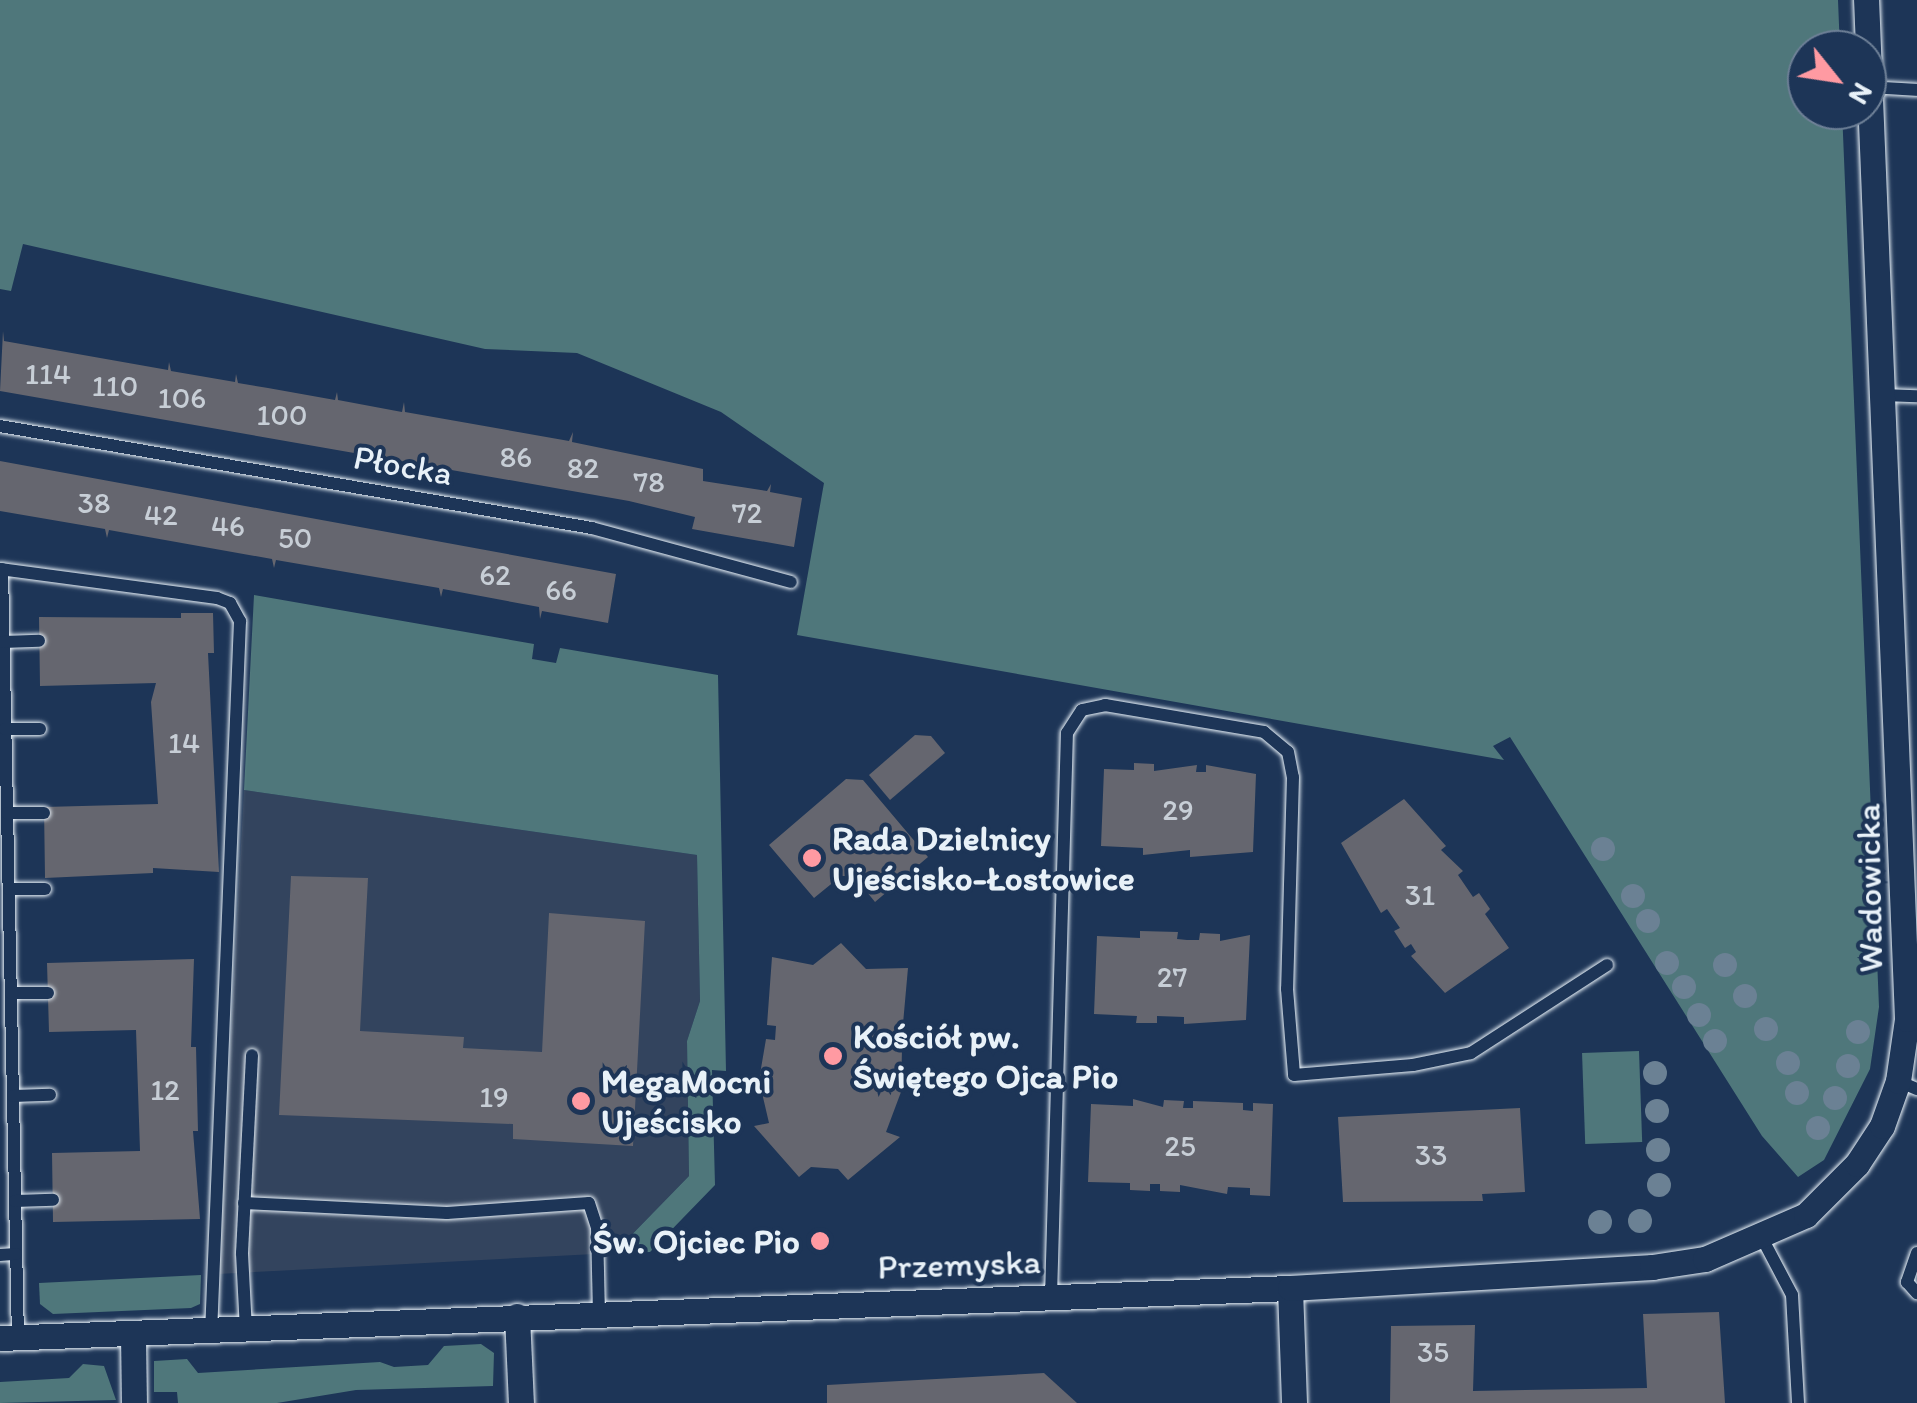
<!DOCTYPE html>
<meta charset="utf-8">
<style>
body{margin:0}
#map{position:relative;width:1917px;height:1403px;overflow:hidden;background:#1d3557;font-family:Itim,sans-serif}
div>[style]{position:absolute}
.built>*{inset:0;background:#33445e}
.green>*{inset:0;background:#4f777b;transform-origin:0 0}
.building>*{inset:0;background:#65666f}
.roads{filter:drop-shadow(0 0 2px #e8f1f8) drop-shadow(0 0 2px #e8f1f8)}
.service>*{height:12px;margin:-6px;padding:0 6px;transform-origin:6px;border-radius:6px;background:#1d3557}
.minor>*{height:25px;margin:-12.5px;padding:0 12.5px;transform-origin:12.5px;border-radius:12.5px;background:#1d3557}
.trees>*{width:24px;height:24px;margin:-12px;border-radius:50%;background:#6b8194}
.dots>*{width:28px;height:28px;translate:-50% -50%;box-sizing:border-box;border:5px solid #1d3557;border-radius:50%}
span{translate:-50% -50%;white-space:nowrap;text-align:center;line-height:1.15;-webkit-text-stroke:8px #1d3557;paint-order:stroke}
.number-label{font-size:30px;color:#c7ced6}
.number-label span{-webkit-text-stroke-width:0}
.street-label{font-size:35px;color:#e8f1f8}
.poi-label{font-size:35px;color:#e8f1f8;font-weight:700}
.left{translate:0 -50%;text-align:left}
.right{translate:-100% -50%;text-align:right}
.north{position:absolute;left:1787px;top:30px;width:100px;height:100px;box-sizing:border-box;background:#1d3557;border:2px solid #6e8097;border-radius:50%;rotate:120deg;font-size:28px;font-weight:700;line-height:40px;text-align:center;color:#e8f1f8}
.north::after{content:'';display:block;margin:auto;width:35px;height:45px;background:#ff9aa2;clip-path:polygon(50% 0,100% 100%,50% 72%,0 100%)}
</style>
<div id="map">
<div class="built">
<div style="clip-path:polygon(244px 790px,697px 855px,700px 1001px,687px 1041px,689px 1176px,614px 1253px,218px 1274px)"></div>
</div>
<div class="green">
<div style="clip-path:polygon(0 0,1838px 0,1840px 50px,1807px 50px,1807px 110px,1842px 110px,1879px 1007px,1870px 1069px,1824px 1160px,1798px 1177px,1762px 1136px,1510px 737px,1493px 746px,1504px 760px,797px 635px,824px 483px,721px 412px,577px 353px,485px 349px,23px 244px,11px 291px,0 289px)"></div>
<div style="clip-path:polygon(254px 595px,534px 644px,532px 659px,556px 663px,560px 648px,718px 675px,726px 1071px,712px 1070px,715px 1185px,650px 1252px,614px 1253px,689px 1176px,687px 1041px,700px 1001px,697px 855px,244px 790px)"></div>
<div style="left:1639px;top:1051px;width:91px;height:57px;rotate:88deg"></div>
<div style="clip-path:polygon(201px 1275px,200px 1304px,191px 1308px,53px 1314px,40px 1304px,39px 1283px)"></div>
<div style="clip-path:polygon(481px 1344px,494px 1353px,493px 1386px,356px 1390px,277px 1403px,178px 1403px,177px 1392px,154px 1392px,154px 1361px,187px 1359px,198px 1373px,380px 1362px,394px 1367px,428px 1365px,444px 1346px)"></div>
<div style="clip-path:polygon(83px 1364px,104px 1366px,116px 1400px,0 1403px,0 1382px,69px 1378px)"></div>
</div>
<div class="building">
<div style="clip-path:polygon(3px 331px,4px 341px,168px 370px,169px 362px,171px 371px,235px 382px,236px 374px,238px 383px,268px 388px,335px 400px,337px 392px,338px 400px,402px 412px,404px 402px,405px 412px,569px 441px,573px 432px,572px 442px,703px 469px,703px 481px,767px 491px,771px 484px,770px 492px,802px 498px,794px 547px,692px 529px,695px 517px,629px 501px,0 391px)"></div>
<div style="clip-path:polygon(0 461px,616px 574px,608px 623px,542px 611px,540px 619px,539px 607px,443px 589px,441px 597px,439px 588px,276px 560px,274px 568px,272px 559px,109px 530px,107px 538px,105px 529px,0 511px)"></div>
<div style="clip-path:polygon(181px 613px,213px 613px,214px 653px,208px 653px,219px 872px,153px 868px,153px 873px,45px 878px,44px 807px,158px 804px,151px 702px,156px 683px,40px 686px,39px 617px,181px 618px)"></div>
<div style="clip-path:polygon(915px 735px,931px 736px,945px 753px,890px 800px,869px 775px)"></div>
<div style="clip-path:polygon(1134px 763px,1154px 764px,1154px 771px,1197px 765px,1196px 772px,1206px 772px,1206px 765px,1256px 774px,1253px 852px,1190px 857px,1190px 850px,1143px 855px,1143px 848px,1101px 846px,1104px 769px,1134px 770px)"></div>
<div style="clip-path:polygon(846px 779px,863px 780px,928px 857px,875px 902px,854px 876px,841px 876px,814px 898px,769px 845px)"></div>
<div style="clip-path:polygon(1404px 799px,1446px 846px,1441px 850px,1463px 871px,1458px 875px,1473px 897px,1479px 893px,1490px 909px,1485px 914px,1509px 948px,1445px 993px,1411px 956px,1416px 952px,1411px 944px,1405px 948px,1394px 931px,1400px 928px,1387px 909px,1381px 913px,1341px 843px)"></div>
<div style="clip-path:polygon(291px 876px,368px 878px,360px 1031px,464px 1037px,463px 1048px,542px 1052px,549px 913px,645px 921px,633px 1146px,513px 1139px,513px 1124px,279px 1115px)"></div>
<div style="clip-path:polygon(1140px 931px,1178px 932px,1177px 939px,1187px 940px,1199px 940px,1200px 933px,1220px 934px,1220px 941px,1250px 935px,1246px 1020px,1184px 1024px,1184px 1017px,1157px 1016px,1157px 1023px,1136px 1023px,1137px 1016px,1094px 1014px,1097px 936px,1140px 938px)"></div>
<div style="clip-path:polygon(841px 943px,866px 969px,908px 968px,902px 1035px,893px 1035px,892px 1048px,902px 1049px,901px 1092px,886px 1132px,900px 1137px,848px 1180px,838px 1169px,811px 1167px,799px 1177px,754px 1126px,769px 1123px,759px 1080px,766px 1039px,775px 1040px,776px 1026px,767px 1025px,772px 957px,813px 965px)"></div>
<div style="clip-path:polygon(194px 959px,191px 1047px,196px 1047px,198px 1131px,193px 1131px,200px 1219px,53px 1222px,52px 1153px,140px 1151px,136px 1030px,49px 1032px,47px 963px)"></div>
<div style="clip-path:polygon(1133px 1099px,1163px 1107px,1164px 1100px,1184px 1101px,1183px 1108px,1193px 1108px,1193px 1101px,1243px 1103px,1243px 1110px,1253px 1111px,1253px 1103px,1273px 1104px,1270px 1196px,1250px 1195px,1250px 1188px,1228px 1187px,1227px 1194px,1180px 1185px,1180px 1192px,1160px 1191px,1160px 1184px,1150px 1184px,1150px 1191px,1130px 1190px,1130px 1183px,1088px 1182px,1091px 1104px,1133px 1106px)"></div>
<div style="clip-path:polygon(1520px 1108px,1525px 1192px,1482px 1194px,1483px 1201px,1343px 1202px,1338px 1117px)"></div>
<div style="clip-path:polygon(1719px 1312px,1725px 1403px,1390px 1403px,1391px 1326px,1475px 1325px,1473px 1391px,1647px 1388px,1643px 1314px)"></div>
<div style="clip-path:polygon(1044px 1373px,1077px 1403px,827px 1403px,827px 1385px)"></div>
</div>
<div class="roads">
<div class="service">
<div style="left:1868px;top:87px;width:49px;rotate:3.5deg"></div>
<div style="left:1882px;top:395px;width:35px;rotate:2deg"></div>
<div style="left:0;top:426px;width:601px;rotate:9.78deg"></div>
<div style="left:592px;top:528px;width:206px;rotate:15.2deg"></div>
<div style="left:0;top:569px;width:219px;rotate:7.6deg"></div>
<div style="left:217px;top:598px;width:14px;rotate:21deg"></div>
<div style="left:230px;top:603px;width:21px;rotate:61deg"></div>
<div style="left:240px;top:621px;width:714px;rotate:92.33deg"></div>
<div style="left:2px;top:569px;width:768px;rotate:88.81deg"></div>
<div style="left:3px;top:642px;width:36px;rotate:-2deg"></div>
<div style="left:5px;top:729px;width:35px"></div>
<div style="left:7px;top:813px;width:37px"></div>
<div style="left:9px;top:889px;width:36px"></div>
<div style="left:11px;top:993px;width:37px"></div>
<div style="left:1898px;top:1081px;width:21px;rotate:23deg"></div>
<div style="left:13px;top:1096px;width:37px;rotate:-2deg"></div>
<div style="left:15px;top:1201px;width:38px;rotate:-2deg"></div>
<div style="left:244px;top:1203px;width:203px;rotate:2.8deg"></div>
<div style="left:447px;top:1213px;width:142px;rotate:-4deg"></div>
<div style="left:589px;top:1203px;width:25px;rotate:72deg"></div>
<div style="left:597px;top:1227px;width:85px;rotate:88.7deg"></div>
<div style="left:1762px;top:1238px;width:64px;rotate:62.2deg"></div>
<div style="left:1792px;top:1295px;width:108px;rotate:86.8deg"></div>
<div style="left:1917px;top:1253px;width:31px;rotate:109deg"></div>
<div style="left:1907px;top:1282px;width:15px;rotate:48deg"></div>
<div style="left:0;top:1255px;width:16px;rotate:-4deg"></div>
<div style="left:1051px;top:1297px;width:564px;rotate:-88.38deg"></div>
<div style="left:1067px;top:733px;width:27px;rotate:-57deg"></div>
<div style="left:1082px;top:710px;width:24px;rotate:-12deg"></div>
<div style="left:1105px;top:705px;width:161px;rotate:9.6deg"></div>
<div style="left:1264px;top:732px;width:31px;rotate:40deg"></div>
<div style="left:1288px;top:752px;width:25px;rotate:79deg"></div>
<div style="left:1293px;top:777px;width:212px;rotate:91.6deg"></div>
<div style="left:1287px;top:989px;width:86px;rotate:85.3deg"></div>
<div style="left:1294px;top:1075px;width:119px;rotate:-4.8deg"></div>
<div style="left:1413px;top:1065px;width:59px;rotate:-11.7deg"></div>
<div style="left:1471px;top:1053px;width:162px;rotate:-32.9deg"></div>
<div style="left:246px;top:1330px;width:77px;rotate:-93deg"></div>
<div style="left:242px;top:1253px;width:198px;rotate:-87.1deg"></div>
</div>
<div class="minor">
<div style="left:1290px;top:1288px;width:115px;rotate:88deg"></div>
<div style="left:517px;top:1316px;width:87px;rotate:87.4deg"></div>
<div style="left:133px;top:1335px;width:68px;rotate:89.2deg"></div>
<div style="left:0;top:1338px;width:1291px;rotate:-2.22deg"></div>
<div style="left:1290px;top:1288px;width:363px;rotate:-3.3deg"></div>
<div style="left:1652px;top:1267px;width:54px;rotate:-8.6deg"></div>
<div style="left:1705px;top:1259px;width:110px;rotate:-23.5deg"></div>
<div style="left:1806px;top:1215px;width:72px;rotate:-45deg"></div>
<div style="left:1857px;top:1164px;width:45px;rotate:-56.7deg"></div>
<div style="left:1882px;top:1126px;width:48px;rotate:-70.4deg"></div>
<div style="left:1898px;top:1081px;width:63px;rotate:-81.7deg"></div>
<div style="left:1907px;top:1019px;width:1020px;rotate:-92.3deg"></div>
</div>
</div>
<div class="trees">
<div style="left:1603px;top:849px"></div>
<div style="left:1633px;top:896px"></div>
<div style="left:1648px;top:921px"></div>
<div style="left:1667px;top:963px"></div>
<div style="left:1725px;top:965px"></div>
<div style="left:1684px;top:987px"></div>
<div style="left:1745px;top:996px"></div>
<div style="left:1699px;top:1015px"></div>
<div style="left:1766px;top:1029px"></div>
<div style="left:1858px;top:1032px"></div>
<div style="left:1715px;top:1041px"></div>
<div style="left:1788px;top:1063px"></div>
<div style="left:1848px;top:1066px"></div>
<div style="left:1655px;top:1073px"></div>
<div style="left:1797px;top:1093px"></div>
<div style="left:1835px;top:1098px"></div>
<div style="left:1657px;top:1111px"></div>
<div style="left:1818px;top:1128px"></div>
<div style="left:1658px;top:1150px"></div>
<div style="left:1659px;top:1185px"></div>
<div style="left:1640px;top:1221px"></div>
<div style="left:1600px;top:1222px"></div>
</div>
<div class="dots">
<div style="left:812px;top:858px;background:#ff9aa2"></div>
<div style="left:833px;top:1056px;background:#ff9aa2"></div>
<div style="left:581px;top:1101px;background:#ff9aa2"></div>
<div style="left:820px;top:1241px;background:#ff9aa2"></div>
</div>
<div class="number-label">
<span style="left:48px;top:374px">114</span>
<span style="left:115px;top:386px">110</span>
<span style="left:182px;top:398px">106</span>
<span style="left:282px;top:415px">100</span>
<span style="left:516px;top:457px">86</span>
<span style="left:583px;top:468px">82</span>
<span style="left:649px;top:482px">78</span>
<span style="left:94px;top:503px">38</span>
<span style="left:747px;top:513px">72</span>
<span style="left:161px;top:515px">42</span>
<span style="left:228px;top:526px">46</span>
<span style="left:295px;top:538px">50</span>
<span style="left:495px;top:575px">62</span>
<span style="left:561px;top:590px">66</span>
<span style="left:184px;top:743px">14</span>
<span style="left:1178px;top:810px">29</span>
<span style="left:1420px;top:895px">31</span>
<span style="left:1172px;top:977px">27</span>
<span style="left:165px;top:1090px">12</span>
<span style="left:494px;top:1097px">19</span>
<span style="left:1180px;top:1146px">25</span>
<span style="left:1431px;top:1155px">33</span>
<span style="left:1433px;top:1352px">35</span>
</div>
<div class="street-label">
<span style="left:403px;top:465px;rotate:10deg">Płocka</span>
<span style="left:1869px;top:888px;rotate:-91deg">Wadowicka</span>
<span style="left:959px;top:1264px;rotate:-2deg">Przemyska</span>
</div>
<div class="poi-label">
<span class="left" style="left:832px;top:858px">Rada Dzielnicy<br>Ujeścisko-Łostowice</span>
<span class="left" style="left:853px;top:1056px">Kościół pw.<br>Świętego Ojca Pio</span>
<span class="left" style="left:601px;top:1101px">MegaMocni<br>Ujeścisko</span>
<span class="right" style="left:800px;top:1241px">Św. Ojciec Pio</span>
</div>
<div class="north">N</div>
</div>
